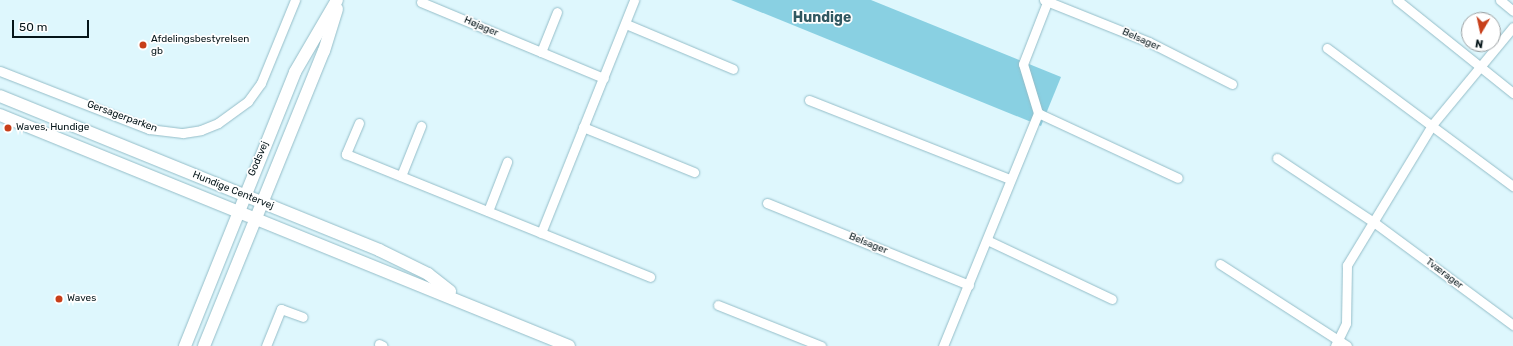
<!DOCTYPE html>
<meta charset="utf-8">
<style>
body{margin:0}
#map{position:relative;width:1513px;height:346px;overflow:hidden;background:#def7fd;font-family:Rubik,sans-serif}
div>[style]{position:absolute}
.green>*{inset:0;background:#89d0e2}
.roads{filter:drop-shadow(0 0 1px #94bdc8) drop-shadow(0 0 1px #94bdc8)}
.street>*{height:9px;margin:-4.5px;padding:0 4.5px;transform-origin:4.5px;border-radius:4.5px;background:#fff}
.secondary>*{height:12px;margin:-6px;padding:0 6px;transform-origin:6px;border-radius:6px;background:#fff}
.dots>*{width:11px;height:11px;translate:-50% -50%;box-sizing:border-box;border:2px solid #fff;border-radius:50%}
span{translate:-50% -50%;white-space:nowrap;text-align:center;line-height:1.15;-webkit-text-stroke:3.5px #fff;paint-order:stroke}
.street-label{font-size:10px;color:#051519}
.poi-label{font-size:10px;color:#051519}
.left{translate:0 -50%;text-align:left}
.district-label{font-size:14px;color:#315861;font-weight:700}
.north{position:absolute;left:1461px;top:12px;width:40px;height:40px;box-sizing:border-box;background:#fff;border:1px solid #9ba1a3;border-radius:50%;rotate:189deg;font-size:11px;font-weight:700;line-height:16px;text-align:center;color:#051519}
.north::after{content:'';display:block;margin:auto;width:14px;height:18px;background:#c83f1a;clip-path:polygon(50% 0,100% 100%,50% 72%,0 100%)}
.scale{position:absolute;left:12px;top:20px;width:77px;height:18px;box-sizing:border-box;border:2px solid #051519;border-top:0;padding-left:5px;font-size:12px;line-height:14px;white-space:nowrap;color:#051519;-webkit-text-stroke:3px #fff;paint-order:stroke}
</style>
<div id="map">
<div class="green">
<div style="clip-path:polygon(731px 0,871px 0,1061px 77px,1041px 126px)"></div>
</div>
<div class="roads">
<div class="street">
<div style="left:1044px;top:0;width:113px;rotate:21.8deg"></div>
<div style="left:1149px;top:42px;width:93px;rotate:26.8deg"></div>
<div style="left:1397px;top:0;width:149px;rotate:38.7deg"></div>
<div style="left:1500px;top:0;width:17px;rotate:40deg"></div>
<div style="left:421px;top:2px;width:198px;rotate:22.6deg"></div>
<div style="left:626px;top:24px;width:116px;rotate:22.8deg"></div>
<div style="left:1327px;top:48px;width:232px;rotate:36.6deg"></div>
<div style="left:541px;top:52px;width:43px;rotate:-68.2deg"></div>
<div style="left:0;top:71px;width:160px;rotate:21.3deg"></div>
<div style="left:149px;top:129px;width:34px;rotate:7deg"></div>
<div style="left:183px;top:133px;width:18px;rotate:-9deg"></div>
<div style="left:201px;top:130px;width:18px;rotate:-22deg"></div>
<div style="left:218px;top:123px;width:37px;rotate:-36deg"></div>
<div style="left:248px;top:101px;width:22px;rotate:-54deg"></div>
<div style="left:261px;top:83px;width:90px;rotate:-67.7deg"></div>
<div style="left:809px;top:100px;width:216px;rotate:21.5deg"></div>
<div style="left:1038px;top:113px;width:154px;rotate:24.9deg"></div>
<div style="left:359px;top:123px;width:34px;rotate:113deg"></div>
<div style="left:346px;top:154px;width:328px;rotate:22deg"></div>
<div style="left:583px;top:127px;width:120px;rotate:22.1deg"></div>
<div style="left:1277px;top:158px;width:118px;rotate:33.6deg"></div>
<div style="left:1375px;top:223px;width:172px;rotate:36.5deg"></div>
<div style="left:401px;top:176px;width:54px;rotate:-68.2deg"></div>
<div style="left:767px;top:203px;width:218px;rotate:22.1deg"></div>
<div style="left:488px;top:211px;width:53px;rotate:-68.8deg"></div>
<div style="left:541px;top:233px;width:251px;rotate:-68.2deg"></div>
<div style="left:987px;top:240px;width:138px;rotate:25.3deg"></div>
<div style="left:1220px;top:264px;width:151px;rotate:32.8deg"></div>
<div style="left:718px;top:305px;width:111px;rotate:21.7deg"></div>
<div style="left:379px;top:344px;width:4px;rotate:27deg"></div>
<div style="left:266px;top:346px;width:40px;rotate:-68deg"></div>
<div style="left:281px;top:309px;width:23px;rotate:20deg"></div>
<div style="left:943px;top:346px;width:252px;rotate:-67.8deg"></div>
<div style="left:1038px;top:113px;width:51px;rotate:-107deg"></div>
<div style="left:1023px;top:64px;width:69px;rotate:-68.7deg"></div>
<div style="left:1335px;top:346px;width:25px;rotate:-64deg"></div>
<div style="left:1346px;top:323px;width:58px;rotate:-89deg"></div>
<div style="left:1347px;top:265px;width:164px;rotate:-58.7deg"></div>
<div style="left:1432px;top:125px;width:127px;rotate:-50.4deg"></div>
</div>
<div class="secondary">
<div style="left:0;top:96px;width:409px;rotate:22.1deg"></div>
<div style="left:379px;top:250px;width:55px;rotate:26.1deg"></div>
<div style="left:428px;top:274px;width:28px;rotate:38deg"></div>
<div style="left:0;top:115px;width:614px;rotate:22.1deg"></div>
<div style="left:185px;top:346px;width:295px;rotate:-68.1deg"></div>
<div style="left:295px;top:72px;width:83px;rotate:-59.7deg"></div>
<div style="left:204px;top:346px;width:318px;rotate:-67.9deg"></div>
<div style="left:324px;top:51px;width:44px;rotate:-72.8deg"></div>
</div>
</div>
<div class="dots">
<div style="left:143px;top:45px;background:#c83f1a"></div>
<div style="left:8px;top:128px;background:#c83f1a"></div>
<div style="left:59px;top:299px;background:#c83f1a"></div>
</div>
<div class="street-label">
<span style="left:481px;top:27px;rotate:23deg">Højager</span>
<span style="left:1141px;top:40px;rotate:24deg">Belsager</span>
<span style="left:122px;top:117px;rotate:20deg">Gersagerparken</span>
<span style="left:259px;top:159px;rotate:-67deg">Godsvej</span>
<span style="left:233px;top:191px;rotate:22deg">Hundige Centervej</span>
<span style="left:868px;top:244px;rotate:22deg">Belsager</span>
<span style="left:1444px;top:274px;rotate:37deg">Tværager</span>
</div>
<div class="poi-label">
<span class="left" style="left:151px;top:45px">Afdelingsbestyrelsen<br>gb</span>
<span class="left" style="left:16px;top:128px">Waves, Hundige</span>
<span class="left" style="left:67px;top:299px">Waves</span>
</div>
<div class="district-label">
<span style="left:822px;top:18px">Hundige</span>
</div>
<div class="north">N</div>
<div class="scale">50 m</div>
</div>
